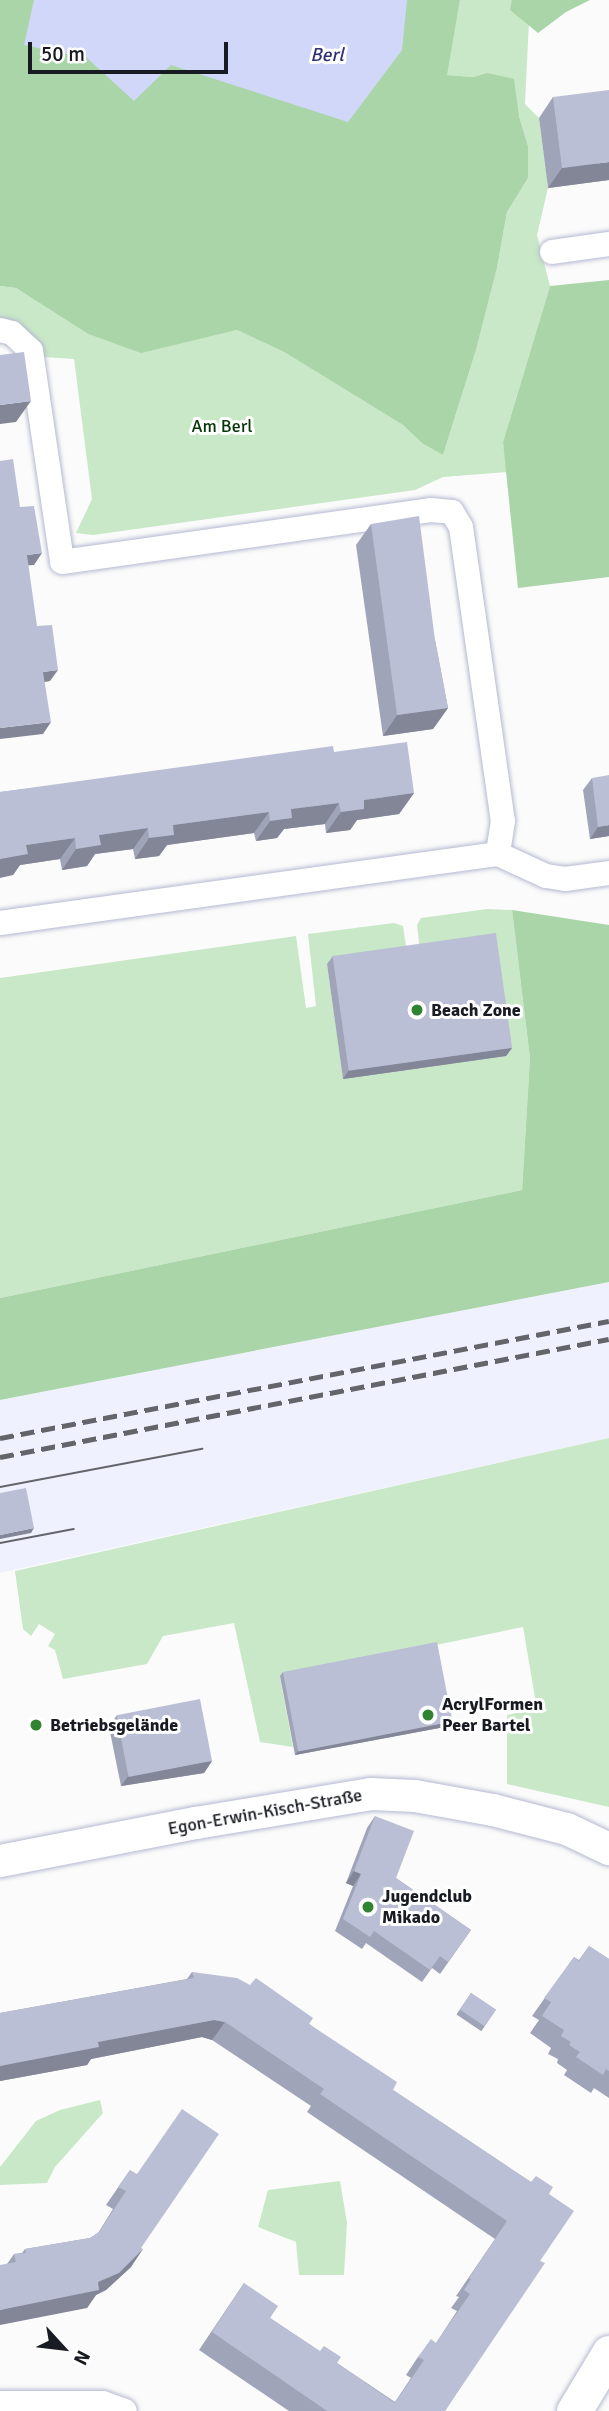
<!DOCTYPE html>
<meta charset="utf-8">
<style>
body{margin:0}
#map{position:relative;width:609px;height:2411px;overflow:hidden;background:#fbfbfb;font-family:Signika,sans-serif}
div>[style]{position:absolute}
.built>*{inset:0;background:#eff2fe}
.green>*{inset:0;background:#c9e8c7}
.forest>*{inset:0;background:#aad5a8}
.water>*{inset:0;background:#d0d7f8}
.roads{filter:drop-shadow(0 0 2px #b4b9d0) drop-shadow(0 0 2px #b4b9d0)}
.minor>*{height:24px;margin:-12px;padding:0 12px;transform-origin:12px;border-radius:12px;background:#fff}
.tertiary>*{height:32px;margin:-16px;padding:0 16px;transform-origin:16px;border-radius:16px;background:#fff}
.secondary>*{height:35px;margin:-17.5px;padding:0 17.5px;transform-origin:17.5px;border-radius:17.5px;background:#fff}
.tram>*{height:2px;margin:-1px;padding:0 1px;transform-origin:1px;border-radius:1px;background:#64656a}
.rail>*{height:5px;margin-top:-2.5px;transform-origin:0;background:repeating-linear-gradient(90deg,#64656a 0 14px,transparent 0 21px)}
.wall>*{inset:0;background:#a0a4b8;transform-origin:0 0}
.shaded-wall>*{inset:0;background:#828696}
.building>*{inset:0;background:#babfd6;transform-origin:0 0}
.dots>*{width:19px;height:19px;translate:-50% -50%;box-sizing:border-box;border:4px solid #fff;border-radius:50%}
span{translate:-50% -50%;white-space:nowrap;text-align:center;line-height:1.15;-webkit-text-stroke:6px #fff;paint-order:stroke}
.park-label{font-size:18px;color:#053408}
.poi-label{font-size:18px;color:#191b23;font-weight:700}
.left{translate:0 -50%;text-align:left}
.street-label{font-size:18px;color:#191b23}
.water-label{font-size:19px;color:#2e3271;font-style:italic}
.north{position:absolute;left:28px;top:2313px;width:70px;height:70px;-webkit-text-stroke:5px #fff;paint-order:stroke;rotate:117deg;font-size:19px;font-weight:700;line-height:28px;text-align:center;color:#191b23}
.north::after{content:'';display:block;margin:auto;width:24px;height:32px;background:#191b23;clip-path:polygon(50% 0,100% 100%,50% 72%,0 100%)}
.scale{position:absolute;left:28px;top:42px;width:200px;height:32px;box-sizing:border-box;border:4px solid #191b23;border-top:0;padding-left:9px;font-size:21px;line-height:24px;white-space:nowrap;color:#191b23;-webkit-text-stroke:5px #fff;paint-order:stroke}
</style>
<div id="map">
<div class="built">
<div style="clip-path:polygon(609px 1282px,609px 1438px,0 1573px,0 1400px)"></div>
</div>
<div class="green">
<div style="clip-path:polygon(0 0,450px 54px,460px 0,530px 0,525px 104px,539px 118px,548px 188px,537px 235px,550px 286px,503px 442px,507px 472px,443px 477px,415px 490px,93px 535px,76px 533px,92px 499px,74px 359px,43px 357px,0 320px,0 286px,16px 288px,88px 334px,141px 352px,237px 330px,284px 352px,403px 425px,423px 444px,443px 455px,476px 350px,497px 268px,507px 212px,528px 178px,528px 146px,519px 116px,487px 73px,473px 77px,447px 75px)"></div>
<div style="clip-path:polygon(487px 909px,512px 910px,530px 1058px,522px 1190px,0 1298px,0 978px,296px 936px,306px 1008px,316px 1006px,308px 934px,394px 923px,403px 926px,407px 953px,327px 964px,343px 1078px,506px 1056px,420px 951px,417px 925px,421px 918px)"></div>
<div style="clip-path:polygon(609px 1438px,609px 1807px,507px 1784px,507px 1715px,537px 1709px,523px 1627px,280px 1677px,293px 1747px,260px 1742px,234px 1623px,163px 1636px,147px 1664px,63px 1679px,55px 1650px,48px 1646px,55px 1634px,39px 1624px,31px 1636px,23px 1629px,15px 1571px)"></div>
<div style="clip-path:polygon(100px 2100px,103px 2113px,55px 2167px,47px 2183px,0 2185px,0 2167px,36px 2121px,60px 2110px)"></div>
<div style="clip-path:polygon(340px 2181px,347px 2223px,344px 2275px,299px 2275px,296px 2242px,258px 2227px,268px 2190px)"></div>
</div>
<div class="forest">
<div style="clip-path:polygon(0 0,460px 0,447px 75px,473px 77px,487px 73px,514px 79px,519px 116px,528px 146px,528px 178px,507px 212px,497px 268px,476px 350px,443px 455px,423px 444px,403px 425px,284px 352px,237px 330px,141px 353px,88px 334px,16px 288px,0 286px)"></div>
<div style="clip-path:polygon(512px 0,590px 0,566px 12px,538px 33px,510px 10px)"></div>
<div style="clip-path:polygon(609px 280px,609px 577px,518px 588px,503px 442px,550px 286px)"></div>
<div style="clip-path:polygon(512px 910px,609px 925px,609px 1282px,0 1400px,0 1298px,522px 1190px,530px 1058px)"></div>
</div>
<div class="water">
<div style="clip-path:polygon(34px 0,407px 0,402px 50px,348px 122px,171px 65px,134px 101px,87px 58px,24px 45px)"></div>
</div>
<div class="roads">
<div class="minor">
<div style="left:552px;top:252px;width:58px;rotate:-8deg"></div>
<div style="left:0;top:330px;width:12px;rotate:14deg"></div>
<div style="left:12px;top:333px;width:26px;rotate:43deg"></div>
<div style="left:31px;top:351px;width:213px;rotate:81.6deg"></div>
<div style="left:62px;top:562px;width:372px;rotate:-8deg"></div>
<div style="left:430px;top:510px;width:22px;rotate:5deg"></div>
<div style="left:452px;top:512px;width:17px;rotate:59deg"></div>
<div style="left:461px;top:527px;width:297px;rotate:81.9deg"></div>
<div style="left:503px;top:821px;width:33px;rotate:99deg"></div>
<div style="left:0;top:923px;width:503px;rotate:-7.89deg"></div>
<div style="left:498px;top:854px;width:53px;rotate:24.6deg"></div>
<div style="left:546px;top:876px;width:19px;rotate:9deg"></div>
<div style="left:565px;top:879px;width:44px;rotate:-7.8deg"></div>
<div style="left:0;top:2403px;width:103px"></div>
<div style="left:103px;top:2403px;width:23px;rotate:20deg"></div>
</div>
<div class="tertiary">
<div style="left:0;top:1861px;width:200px;rotate:-11deg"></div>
<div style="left:196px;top:1823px;width:177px;rotate:-9.4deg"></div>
<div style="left:371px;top:1794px;width:44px;rotate:2.6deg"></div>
<div style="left:415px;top:1796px;width:79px;rotate:10.2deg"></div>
<div style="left:493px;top:1810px;width:76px;rotate:14.4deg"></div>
<div style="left:567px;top:1829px;width:47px;rotate:25.5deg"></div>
</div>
<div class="secondary">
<div style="left:574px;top:2411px;width:68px;rotate:-58.9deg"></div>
</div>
</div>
<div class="tram">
<div style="left:0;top:1487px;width:206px;rotate:-10.7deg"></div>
<div style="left:0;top:1543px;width:75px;rotate:-10.7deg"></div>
</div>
<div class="rail">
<div style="left:0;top:1438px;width:620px;rotate:-10.88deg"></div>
<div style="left:0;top:1457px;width:620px;rotate:-10.97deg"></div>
</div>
<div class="wall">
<div style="clip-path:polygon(553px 97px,609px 180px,548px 188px,539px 118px)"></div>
<div style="clip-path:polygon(371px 524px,435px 640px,448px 708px,433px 729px,383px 736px,356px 545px)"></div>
<div style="clip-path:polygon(334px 752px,414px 793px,399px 814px,357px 820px,350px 830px,326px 833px,325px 824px,284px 829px,277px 838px,256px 841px,254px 833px,167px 845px,159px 856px,135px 859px,133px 849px,95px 854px,87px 866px,62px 870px,60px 859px,20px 865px,13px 875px,0 792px)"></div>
<div style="clip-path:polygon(592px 778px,609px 836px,590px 839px,583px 790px)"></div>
<div style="clip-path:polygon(333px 956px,512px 1048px,506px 1056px,343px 1079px,327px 964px)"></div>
<div style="clip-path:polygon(283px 1672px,450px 1726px,295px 1755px,280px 1676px)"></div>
<div style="clip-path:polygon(117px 1715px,212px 1761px,204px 1773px,121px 1786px,109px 1727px)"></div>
<div style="clip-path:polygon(375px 1816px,396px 1878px,471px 1930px,440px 1974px,432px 1968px,422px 1982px,366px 1943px,362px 1949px,335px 1931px,353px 1886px,346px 1883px,367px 1828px)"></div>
<div style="clip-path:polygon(589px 1946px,609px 1959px,609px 2098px,594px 2088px,591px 2093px,564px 2075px,567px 2070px,557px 2063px,558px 2059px,548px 2054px,551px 2048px,530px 2033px,539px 2020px,532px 2016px,574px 1957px,579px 1960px)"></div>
<div style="clip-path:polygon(192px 1972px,309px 2024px,393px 2090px,549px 2194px,540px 2261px,445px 2411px,289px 2411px,199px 2350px,244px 2283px,270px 2318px,395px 2402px,411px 2378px,406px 2375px,418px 2357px,436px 2343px,457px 2311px,451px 2308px,459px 2297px,456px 2296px,495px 2239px,307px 2112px,311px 2106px,212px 2040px,202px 2037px,91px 2059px,87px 2065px,0 2081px,0 2013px,187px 1979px)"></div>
<div style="left:471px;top:1993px;width:30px;height:26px;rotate:34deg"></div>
<div style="clip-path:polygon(130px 2170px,141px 2248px,131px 2267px,106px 2290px,96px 2295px,87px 2308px,7px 2264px,14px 2254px,22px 2253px,25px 2249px,90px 2238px,98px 2233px,113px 2209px,106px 2205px)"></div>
</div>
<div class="shaded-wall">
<div style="clip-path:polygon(609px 162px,609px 180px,548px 188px,562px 168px)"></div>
<div style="clip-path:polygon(31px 401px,16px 422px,0 424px,0 405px)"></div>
<div style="clip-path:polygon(42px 553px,34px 565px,19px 566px,27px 555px)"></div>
<div style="clip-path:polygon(58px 670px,50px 681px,35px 684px,43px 672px)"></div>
<div style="clip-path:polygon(448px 708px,433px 729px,383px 736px,397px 715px)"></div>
<div style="clip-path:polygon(51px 722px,43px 734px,0 739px,0 728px)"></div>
<div style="clip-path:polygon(414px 793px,399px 814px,357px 820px,350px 830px,326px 833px,341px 812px,364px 800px)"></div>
<div style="clip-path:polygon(339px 803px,325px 824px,284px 829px,277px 838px,256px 841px,270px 821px,291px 809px)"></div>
<div style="clip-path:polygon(269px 812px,254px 833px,167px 845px,159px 856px,135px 859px,149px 838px,173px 825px)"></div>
<div style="clip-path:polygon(609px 825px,609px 836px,590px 839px,598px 827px)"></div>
<div style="clip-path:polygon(148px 828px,133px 849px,95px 854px,87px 866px,62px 870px,76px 849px,99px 835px)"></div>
<div style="clip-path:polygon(75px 838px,60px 859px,20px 865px,13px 875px,0 878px,0 859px,26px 845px)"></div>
<div style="clip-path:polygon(512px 1048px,506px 1056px,343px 1079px,349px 1070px)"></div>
<div style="clip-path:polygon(34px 1528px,31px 1533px,0 1539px,0 1535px)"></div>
<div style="clip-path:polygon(453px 1721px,450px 1726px,295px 1755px,298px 1751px)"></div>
<div style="clip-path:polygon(212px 1761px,204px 1773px,121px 1786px,129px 1775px)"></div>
<div style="clip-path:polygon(354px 1871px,361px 1874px,353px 1886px,346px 1883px)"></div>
<div style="clip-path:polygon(214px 2020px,225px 2022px,212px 2040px,202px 2037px,91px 2059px,87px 2065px,0 2081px,0 2066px,98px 2042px)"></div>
<div style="clip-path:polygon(143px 2249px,131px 2267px,106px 2290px,96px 2295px,87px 2308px,0 2325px,0 2310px,98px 2282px)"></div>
</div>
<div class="building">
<div style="clip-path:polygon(609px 90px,609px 162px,562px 168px,553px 97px)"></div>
<div style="clip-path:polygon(24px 352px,31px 401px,0 405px,0 355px)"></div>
<div style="clip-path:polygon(13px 459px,20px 507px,34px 506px,42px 553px,27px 555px,37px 626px,52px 625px,58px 670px,43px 672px,51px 722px,0 728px,0 461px)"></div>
<div style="clip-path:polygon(419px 516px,435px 640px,448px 708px,397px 715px,371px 524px)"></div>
<div style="clip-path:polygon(407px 742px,414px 793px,364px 800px,364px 809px,341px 812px,339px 803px,291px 809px,292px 818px,270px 821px,269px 812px,173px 825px,174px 835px,149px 838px,148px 828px,99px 835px,101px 845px,76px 849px,75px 838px,26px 845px,28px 854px,0 859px,0 792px,333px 746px,334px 752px)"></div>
<div style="clip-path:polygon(609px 775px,609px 825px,598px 827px,592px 778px)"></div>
<div style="left:496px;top:933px;width:116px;height:165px;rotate:82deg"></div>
<div style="clip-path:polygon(26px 1488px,34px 1528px,0 1535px,0 1493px)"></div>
<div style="left:437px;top:1642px;width:81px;height:157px;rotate:79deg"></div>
<div style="left:200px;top:1699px;width:63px;height:85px;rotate:79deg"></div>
<div style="clip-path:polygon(375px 1816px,414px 1831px,396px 1878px,471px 1930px,448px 1962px,440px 1956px,430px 1970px,374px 1931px,370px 1937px,343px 1919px,361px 1874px,354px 1871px)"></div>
<div style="clip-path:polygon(589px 1946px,609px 1959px,609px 2071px,606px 2069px,603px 2075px,576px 2057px,580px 2052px,569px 2045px,571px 2042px,561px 2036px,564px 2030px,542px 2016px,551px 2002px,544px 1998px,574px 1957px,579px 1961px)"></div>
<div style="clip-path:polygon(192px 1972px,237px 1978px,250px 1985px,256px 1978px,313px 2018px,309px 2024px,397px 2082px,393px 2090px,531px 2182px,536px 2176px,553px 2187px,549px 2194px,574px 2211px,540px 2261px,545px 2263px,445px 2411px,327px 2411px,212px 2332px,244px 2283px,278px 2306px,270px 2318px,320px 2351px,324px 2346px,341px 2357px,337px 2363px,395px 2403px,424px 2360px,418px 2357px,431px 2339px,436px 2343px,470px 2294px,464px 2290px,471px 2279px,469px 2278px,507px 2221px,320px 2094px,324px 2089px,225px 2022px,214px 2020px,98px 2042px,99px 2047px,0 2066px,0 2013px,194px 1978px)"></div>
<div style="left:471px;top:1993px;width:30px;height:20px;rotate:34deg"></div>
<div style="clip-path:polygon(182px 2109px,219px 2134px,141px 2248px,143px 2249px,119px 2273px,98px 2282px,99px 2290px,0 2310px,0 2265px,16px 2262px,14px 2254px,26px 2253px,25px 2249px,90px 2238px,99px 2232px,126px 2191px,118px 2187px,130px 2170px,137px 2174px)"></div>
</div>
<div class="dots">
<div style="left:417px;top:1010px;background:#2f8331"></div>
<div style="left:428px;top:1715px;background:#2f8331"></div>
<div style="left:36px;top:1725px;background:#2f8331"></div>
<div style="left:368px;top:1907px;background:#2f8331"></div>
</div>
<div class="park-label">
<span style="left:222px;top:426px">Am Berl</span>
</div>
<div class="poi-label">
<span class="left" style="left:431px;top:1010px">Beach Zone</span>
<span class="left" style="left:442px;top:1715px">AcrylFormen<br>Peer Bartel</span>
<span class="left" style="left:50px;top:1725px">Betriebsgelände</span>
<span class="left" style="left:382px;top:1907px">Jugendclub<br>Mikado</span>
</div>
<div class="street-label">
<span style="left:265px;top:1812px;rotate:-10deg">Egon-Erwin-Kisch-Straße</span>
</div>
<div class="water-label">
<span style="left:327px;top:56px">Berl</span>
</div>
<div class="north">N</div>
<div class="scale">50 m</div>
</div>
